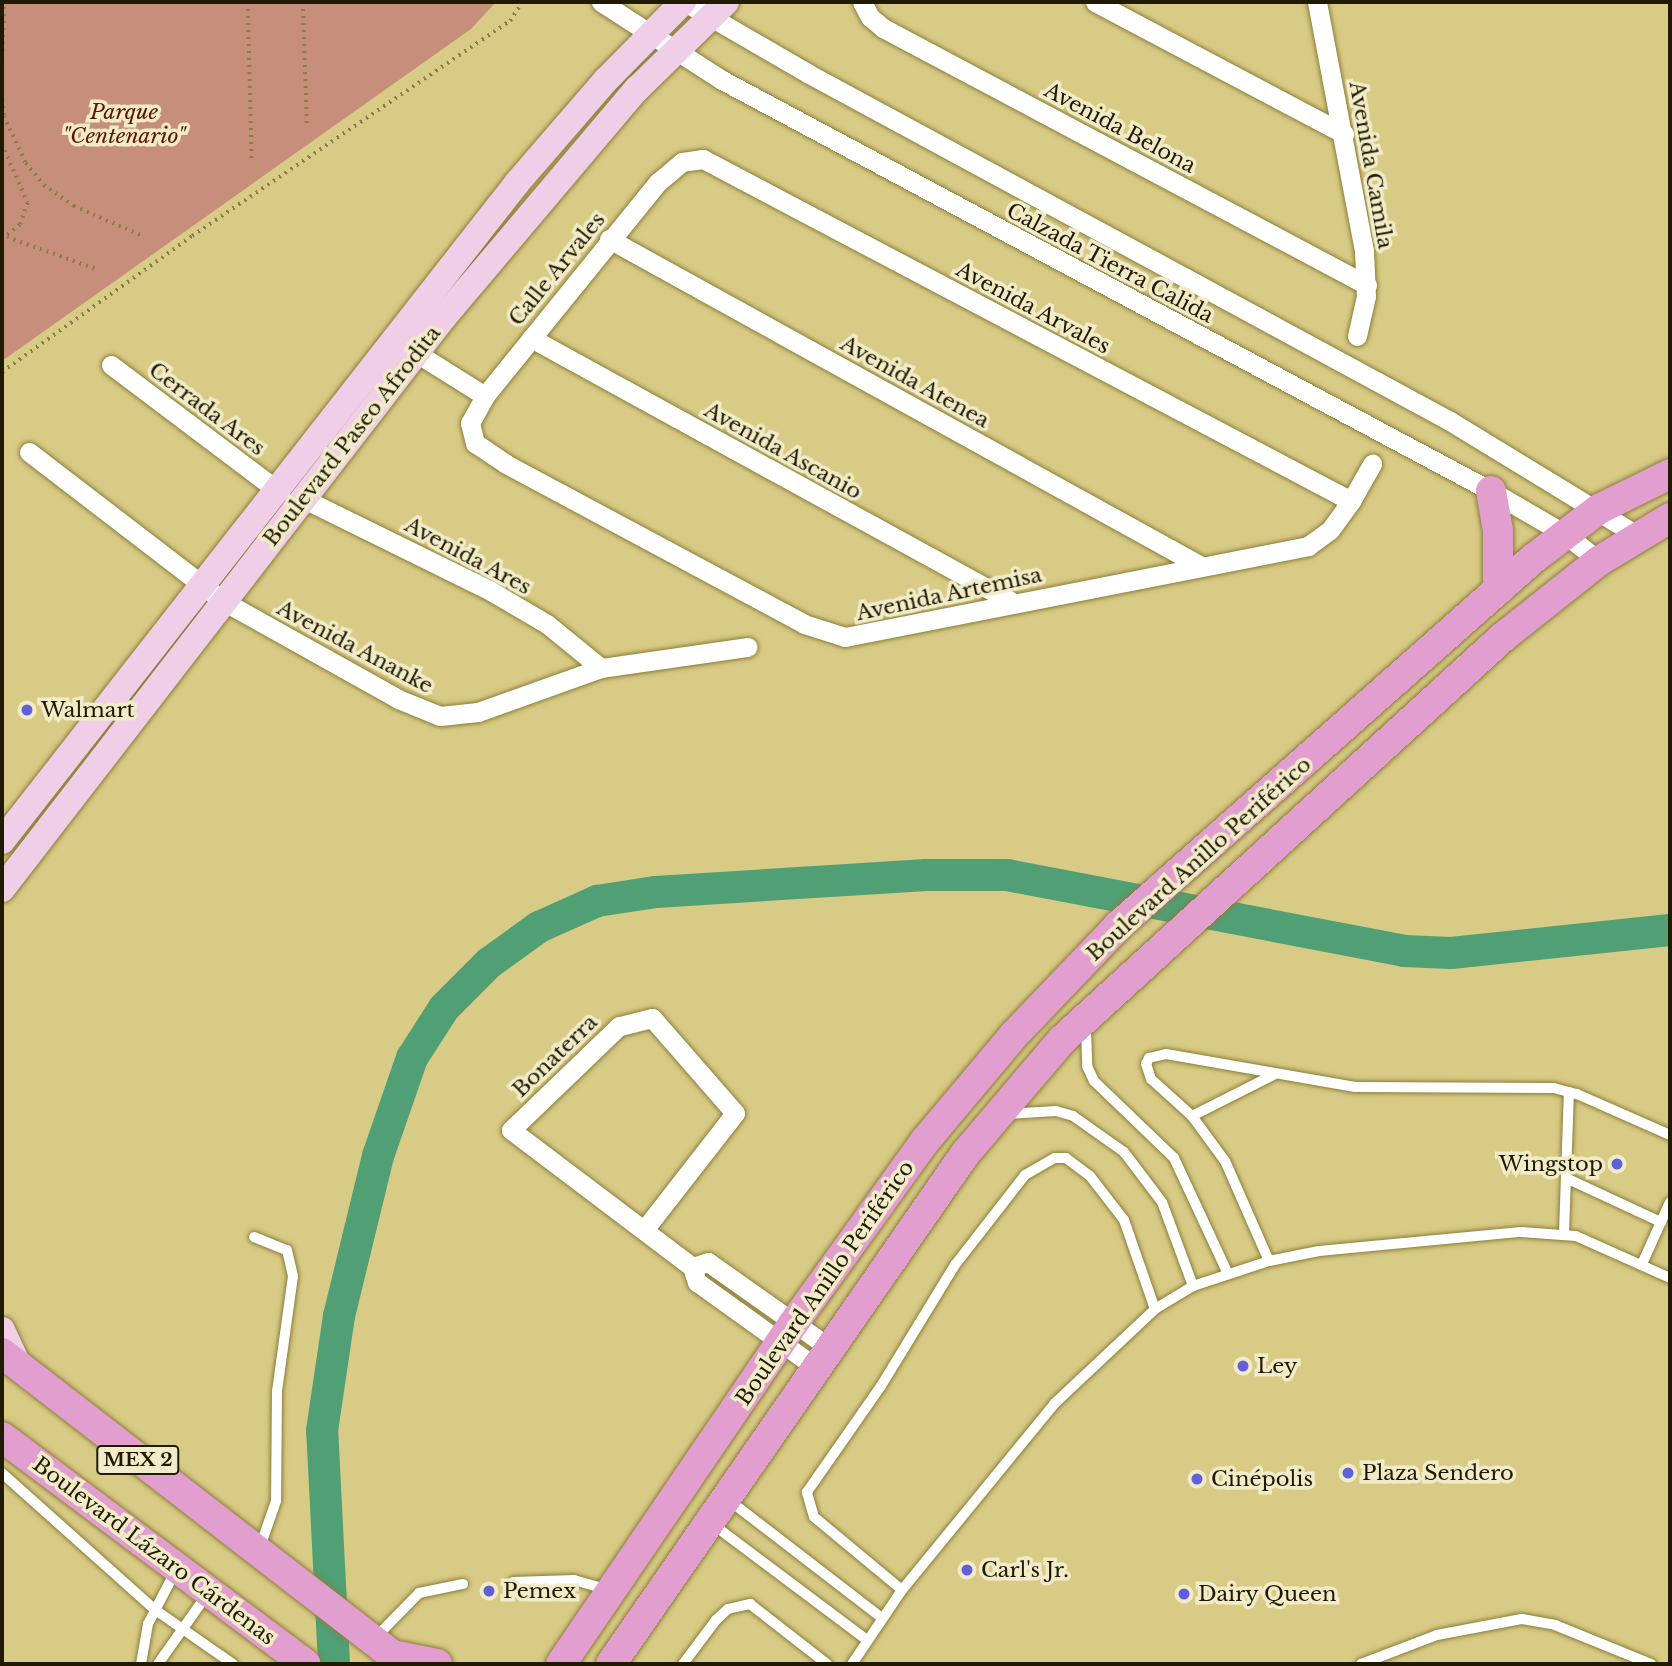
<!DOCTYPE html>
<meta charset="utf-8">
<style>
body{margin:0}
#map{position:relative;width:1672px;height:1666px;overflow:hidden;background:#d8cb85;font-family:"Libre Baskerville",serif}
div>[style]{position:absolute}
.green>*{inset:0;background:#c78e7b}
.river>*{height:32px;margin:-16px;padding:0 16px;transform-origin:16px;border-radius:16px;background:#509f75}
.path>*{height:3.5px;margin-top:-1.75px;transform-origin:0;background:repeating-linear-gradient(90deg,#877e4b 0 2px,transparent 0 7px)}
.roads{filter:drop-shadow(0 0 2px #8b7e39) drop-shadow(0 0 2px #8b7e39)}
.lane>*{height:10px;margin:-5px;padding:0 5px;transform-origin:5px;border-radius:5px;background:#fff}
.street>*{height:19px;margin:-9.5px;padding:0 9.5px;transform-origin:9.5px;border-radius:9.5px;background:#fff}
.secondary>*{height:26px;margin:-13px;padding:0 13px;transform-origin:13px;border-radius:13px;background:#f0cee7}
.primary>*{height:30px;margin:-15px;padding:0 15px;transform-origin:15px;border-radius:15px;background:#e19ecf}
.dots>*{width:19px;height:19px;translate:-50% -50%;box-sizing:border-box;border:4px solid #f1ebc9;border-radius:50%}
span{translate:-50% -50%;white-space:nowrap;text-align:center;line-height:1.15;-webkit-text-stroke:7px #f1ebc9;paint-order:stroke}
.shield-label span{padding:2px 5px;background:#f1ebc9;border:2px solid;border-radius:5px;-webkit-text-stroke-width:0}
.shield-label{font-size:19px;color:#201b00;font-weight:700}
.park-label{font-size:21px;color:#5b1600;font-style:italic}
.street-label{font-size:21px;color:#201b00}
.poi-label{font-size:21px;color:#201b00}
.left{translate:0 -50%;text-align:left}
.right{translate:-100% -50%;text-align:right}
.frame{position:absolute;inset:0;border:4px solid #201b00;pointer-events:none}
</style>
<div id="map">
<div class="green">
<div style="clip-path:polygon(2px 2px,496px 2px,471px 29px,2px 361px)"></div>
</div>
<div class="river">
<div style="left:334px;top:1664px;width:233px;rotate:-92.9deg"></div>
<div style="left:322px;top:1431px;width:116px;rotate:-81.6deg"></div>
<div style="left:339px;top:1316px;width:165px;rotate:-76.3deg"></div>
<div style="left:378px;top:1156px;width:104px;rotate:-70.9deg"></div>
<div style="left:412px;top:1058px;width:59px;rotate:-57.4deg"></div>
<div style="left:444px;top:1008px;width:64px;rotate:-45deg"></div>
<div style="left:489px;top:963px;width:62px;rotate:-35.8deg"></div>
<div style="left:539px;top:927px;width:64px;rotate:-24.1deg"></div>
<div style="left:597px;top:901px;width:60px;rotate:-8.7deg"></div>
<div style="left:656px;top:892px;width:271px;rotate:-3.6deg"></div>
<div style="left:926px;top:875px;width:81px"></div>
<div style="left:1007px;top:875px;width:404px;rotate:10.8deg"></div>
<div style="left:1404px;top:951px;width:47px;rotate:2.4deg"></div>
<div style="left:1451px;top:953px;width:220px;rotate:-6deg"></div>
</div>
<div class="path">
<div style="left:248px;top:2px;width:160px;rotate:88.6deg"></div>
<div style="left:303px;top:2px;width:123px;rotate:88.1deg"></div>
<div style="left:2px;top:58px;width:56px;rotate:-88deg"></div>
<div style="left:2px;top:92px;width:24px;rotate:85deg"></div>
<div style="left:4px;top:116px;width:52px;rotate:64.9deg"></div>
<div style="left:26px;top:163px;width:28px;rotate:51deg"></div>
<div style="left:44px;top:185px;width:37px;rotate:35deg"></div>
<div style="left:74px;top:206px;width:75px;rotate:23.5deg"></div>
<div style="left:2px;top:144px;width:64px;rotate:66.2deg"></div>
<div style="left:28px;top:203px;width:23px;rotate:110deg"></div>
<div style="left:20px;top:225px;width:23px;rotate:142deg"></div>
<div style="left:7px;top:237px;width:95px;rotate:19.8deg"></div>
<div style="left:2px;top:372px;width:234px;rotate:-35.6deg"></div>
<div style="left:192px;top:236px;width:384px;rotate:-34.1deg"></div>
<div style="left:510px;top:21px;width:22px;rotate:-58deg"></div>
</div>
<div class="roads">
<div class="lane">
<div style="left:1086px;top:1029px;width:37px;rotate:88deg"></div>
<div style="left:1087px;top:1066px;width:17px;rotate:65deg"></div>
<div style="left:1094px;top:1081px;width:111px;rotate:43.9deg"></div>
<div style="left:1174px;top:1158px;width:128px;rotate:65deg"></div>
<div style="left:1007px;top:1114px;width:49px;rotate:-3.5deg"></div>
<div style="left:1056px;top:1111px;width:18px;rotate:16deg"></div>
<div style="left:1073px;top:1116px;width:62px;rotate:35.2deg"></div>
<div style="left:1124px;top:1152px;width:63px;rotate:52.8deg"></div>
<div style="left:1162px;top:1202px;width:90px;rotate:69.7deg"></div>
<div style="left:1192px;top:1116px;width:91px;rotate:-26.8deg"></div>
<div style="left:1566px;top:1178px;width:105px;rotate:24.9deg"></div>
<div style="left:1564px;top:1233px;width:141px;rotate:-88deg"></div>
<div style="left:254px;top:1237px;width:35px;rotate:22deg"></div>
<div style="left:287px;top:1250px;width:27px;rotate:77deg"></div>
<div style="left:293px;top:1276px;width:116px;rotate:97.9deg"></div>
<div style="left:277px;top:1391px;width:110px;rotate:90.5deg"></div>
<div style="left:276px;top:1501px;width:49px;rotate:109.2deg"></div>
<div style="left:1269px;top:1261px;width:109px;rotate:-113.7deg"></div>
<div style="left:1225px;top:1161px;width:56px;rotate:-126.3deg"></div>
<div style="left:1192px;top:1116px;width:55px;rotate:-137.9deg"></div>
<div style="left:1151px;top:1079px;width:16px;rotate:-108deg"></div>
<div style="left:1146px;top:1064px;width:7px;rotate:-63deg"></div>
<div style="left:1149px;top:1058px;width:17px;rotate:-13deg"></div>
<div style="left:1166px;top:1054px;width:192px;rotate:9.9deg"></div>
<div style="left:1355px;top:1087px;width:199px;rotate:0.3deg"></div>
<div style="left:1554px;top:1088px;width:24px;rotate:15deg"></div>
<div style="left:1577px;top:1094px;width:102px;rotate:23.8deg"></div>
<div style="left:1642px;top:1264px;width:68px;rotate:-65.7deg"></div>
<div style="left:2px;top:1473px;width:204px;rotate:41.8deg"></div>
<div style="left:154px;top:1609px;width:96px;rotate:34.8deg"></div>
<div style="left:730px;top:1501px;width:192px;rotate:37.6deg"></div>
<div style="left:711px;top:1523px;width:195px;rotate:36.9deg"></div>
<div style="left:513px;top:1582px;width:61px;rotate:-1.9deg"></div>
<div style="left:574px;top:1580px;width:35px;rotate:16deg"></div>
<div style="left:902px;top:1590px;width:114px;rotate:-140.3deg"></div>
<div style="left:814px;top:1517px;width:26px;rotate:-106deg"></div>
<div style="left:807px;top:1492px;width:129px;rotate:-55.1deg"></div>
<div style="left:881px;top:1386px;width:142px;rotate:-58.6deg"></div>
<div style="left:955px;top:1265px;width:114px;rotate:-52.1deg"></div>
<div style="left:1025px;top:1175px;width:34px;rotate:-30deg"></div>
<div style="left:1055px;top:1158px;width:11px"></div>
<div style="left:1066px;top:1158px;width:30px;rotate:37deg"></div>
<div style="left:1090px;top:1176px;width:56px;rotate:52.3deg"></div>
<div style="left:1124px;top:1220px;width:94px;rotate:70.8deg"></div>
<div style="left:375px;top:1638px;width:63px;rotate:-45.6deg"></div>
<div style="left:419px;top:1593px;width:45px;rotate:-11.6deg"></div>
<div style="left:141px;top:1664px;width:41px;rotate:-80.1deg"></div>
<div style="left:148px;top:1624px;width:61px;rotate:-62.6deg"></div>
<div style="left:158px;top:1664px;width:83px;rotate:-54.8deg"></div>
<div style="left:683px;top:1664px;width:55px;rotate:-53.1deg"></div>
<div style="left:716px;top:1620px;width:16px;rotate:-43deg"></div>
<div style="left:728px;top:1609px;width:23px;rotate:-13deg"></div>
<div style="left:750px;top:1604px;width:98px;rotate:37.9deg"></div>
<div style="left:852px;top:1664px;width:89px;rotate:-56deg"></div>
<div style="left:902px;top:1590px;width:240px;rotate:-50.7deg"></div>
<div style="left:1054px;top:1404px;width:139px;rotate:-43.2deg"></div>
<div style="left:1155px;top:1309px;width:44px;rotate:-31.2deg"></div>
<div style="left:1193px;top:1286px;width:80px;rotate:-18.2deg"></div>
<div style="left:1269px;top:1261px;width:51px;rotate:-11.3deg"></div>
<div style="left:1319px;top:1251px;width:203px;rotate:-5.4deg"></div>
<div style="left:1521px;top:1232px;width:55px;rotate:4.2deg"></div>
<div style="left:1576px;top:1236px;width:103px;rotate:24.1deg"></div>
<div style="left:1361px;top:1664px;width:81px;rotate:-20.9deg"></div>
<div style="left:1437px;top:1635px;width:86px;rotate:-10.7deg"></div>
<div style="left:1522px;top:1619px;width:34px;rotate:10deg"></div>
<div style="left:1555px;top:1625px;width:104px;rotate:22.1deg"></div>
</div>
<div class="street">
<div style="left:601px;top:2px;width:144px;rotate:32.8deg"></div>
<div style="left:722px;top:80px;width:872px;rotate:28.12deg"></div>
<div style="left:1491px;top:491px;width:86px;rotate:30.2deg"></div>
<div style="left:1565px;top:534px;width:43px;rotate:38.5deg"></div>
<div style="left:685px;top:2px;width:143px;rotate:30.1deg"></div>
<div style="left:809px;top:74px;width:729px;rotate:28.43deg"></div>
<div style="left:1450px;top:421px;width:219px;rotate:31.4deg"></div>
<div style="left:862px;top:2px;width:17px;rotate:62deg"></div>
<div style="left:870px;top:17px;width:17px;rotate:40deg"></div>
<div style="left:883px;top:28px;width:548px;rotate:27.97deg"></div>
<div style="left:1095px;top:2px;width:282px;rotate:27.9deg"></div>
<div style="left:1317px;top:2px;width:253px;rotate:79.3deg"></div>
<div style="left:1364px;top:251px;width:45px;rotate:87.5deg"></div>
<div style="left:1366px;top:296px;width:41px;rotate:102.7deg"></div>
<div style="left:609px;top:239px;width:674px;rotate:28.92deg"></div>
<div style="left:531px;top:338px;width:551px;rotate:28.75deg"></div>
<div style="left:407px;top:347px;width:92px;rotate:32.1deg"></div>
<div style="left:111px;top:365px;width:208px;rotate:37deg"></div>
<div style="left:29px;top:452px;width:245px;rotate:37.5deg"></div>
<div style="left:223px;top:601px;width:201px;rotate:29.2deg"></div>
<div style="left:398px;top:699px;width:45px;rotate:22deg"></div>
<div style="left:440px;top:716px;width:38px;rotate:-6deg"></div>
<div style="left:478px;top:712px;width:131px;rotate:-19.7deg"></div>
<div style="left:601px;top:668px;width:148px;rotate:-8.2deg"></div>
<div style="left:304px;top:499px;width:206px;rotate:26.2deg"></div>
<div style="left:489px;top:590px;width:67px;rotate:30.4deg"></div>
<div style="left:547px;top:624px;width:70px;rotate:39.2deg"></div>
<div style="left:1351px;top:501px;width:733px;rotate:-152.18deg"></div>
<div style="left:703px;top:159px;width:21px;rotate:172deg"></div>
<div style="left:682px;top:162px;width:31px;rotate:140deg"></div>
<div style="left:658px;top:182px;width:275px;rotate:129deg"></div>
<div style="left:485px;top:396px;width:31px;rotate:119deg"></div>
<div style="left:470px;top:423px;width:21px;rotate:76deg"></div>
<div style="left:475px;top:443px;width:37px;rotate:34deg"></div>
<div style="left:506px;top:464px;width:338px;rotate:28.2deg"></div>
<div style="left:804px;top:624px;width:43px;rotate:17.6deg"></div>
<div style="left:845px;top:637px;width:472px;rotate:-11.1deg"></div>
<div style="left:1308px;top:546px;width:27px;rotate:-36deg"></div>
<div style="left:1330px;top:530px;width:36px;rotate:-54deg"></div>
<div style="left:1351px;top:501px;width:43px;rotate:-60.4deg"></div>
<div style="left:644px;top:1230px;width:148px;rotate:-52.1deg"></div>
<div style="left:735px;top:1113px;width:126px;rotate:-131.1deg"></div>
<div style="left:652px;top:1018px;width:34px;rotate:166deg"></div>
<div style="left:619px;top:1026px;width:150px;rotate:136.1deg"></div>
<div style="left:511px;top:1130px;width:227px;rotate:37.1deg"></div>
<div style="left:692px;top:1267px;width:17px;rotate:-17deg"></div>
<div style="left:708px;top:1262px;width:146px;rotate:35.2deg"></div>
<div style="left:692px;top:1267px;width:16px;rotate:72deg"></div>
<div style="left:697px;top:1282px;width:144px;rotate:35.7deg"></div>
</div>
<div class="secondary">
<div style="left:2px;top:841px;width:836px;rotate:-51.95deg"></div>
<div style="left:517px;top:183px;width:136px;rotate:-49.2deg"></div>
<div style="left:606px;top:80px;width:110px;rotate:-45.4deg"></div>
<div style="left:2px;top:889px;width:723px;rotate:-52.31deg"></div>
<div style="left:444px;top:317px;width:299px;rotate:-49.8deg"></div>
<div style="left:637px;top:89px;width:124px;rotate:-44.3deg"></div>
<div style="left:2px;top:1330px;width:41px;rotate:65.3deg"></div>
</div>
<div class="primary">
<div style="left:1491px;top:491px;width:40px;rotate:80deg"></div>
<div style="left:1498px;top:530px;width:60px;rotate:90deg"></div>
<div style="left:2px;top:1353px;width:508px;rotate:37.73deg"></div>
<div style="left:2px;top:1437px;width:379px;rotate:36.8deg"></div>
<div style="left:392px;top:1655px;width:46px;rotate:11.3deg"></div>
<div style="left:561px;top:1664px;width:412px;rotate:-55.7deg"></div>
<div style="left:793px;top:1324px;width:226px;rotate:-54.2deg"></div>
<div style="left:925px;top:1141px;width:137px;rotate:-50deg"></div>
<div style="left:1013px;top:1036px;width:152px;rotate:-46.3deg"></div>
<div style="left:1118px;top:926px;width:555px;rotate:-41.5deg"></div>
<div style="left:1534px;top:558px;width:81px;rotate:-37deg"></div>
<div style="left:1599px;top:509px;width:79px;rotate:-26.2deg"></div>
<div style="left:611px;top:1664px;width:621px;rotate:-55.23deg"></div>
<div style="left:965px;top:1154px;width:150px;rotate:-49.6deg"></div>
<div style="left:1062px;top:1040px;width:597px;rotate:-42.42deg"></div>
<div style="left:1503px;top:637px;width:122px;rotate:-38.4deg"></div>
<div style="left:1599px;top:561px;width:83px;rotate:-31.2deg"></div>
</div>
</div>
<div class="dots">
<div style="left:27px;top:710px;background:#6061d9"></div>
<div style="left:1617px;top:1164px;background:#6061d9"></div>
<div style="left:1243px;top:1366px;background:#6061d9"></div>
<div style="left:1348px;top:1473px;background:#6061d9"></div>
<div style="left:1197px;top:1479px;background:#6061d9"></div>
<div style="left:967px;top:1570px;background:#6061d9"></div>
<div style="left:489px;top:1591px;background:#6061d9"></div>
<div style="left:1184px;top:1594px;background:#6061d9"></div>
</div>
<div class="shield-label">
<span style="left:138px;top:1460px">MEX 2</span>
</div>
<div class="park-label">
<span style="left:124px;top:124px">Parque<br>"Centenario"</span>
</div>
<div class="street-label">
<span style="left:1120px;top:128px;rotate:28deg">Avenida Belona</span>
<span style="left:1371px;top:165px;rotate:80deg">Avenida Camila</span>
<span style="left:1110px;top:263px;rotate:28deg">Calzada Tierra Calida</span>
<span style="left:557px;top:269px;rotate:-51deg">Calle Arvales</span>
<span style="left:1033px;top:308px;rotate:28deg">Avenida Arvales</span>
<span style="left:915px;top:382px;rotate:29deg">Avenida Atenea</span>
<span style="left:207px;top:409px;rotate:37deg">Cerrada Ares</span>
<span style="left:352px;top:436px;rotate:-52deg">Boulevard Paseo Afrodita</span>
<span style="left:783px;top:451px;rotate:29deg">Avenida Ascanio</span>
<span style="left:468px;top:556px;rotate:28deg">Avenida Ares</span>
<span style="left:949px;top:594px;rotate:-12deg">Avenida Artemisa</span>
<span style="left:355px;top:647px;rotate:28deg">Avenida Ananke</span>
<span style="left:1199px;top:859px;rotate:-42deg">Boulevard Anillo Periférico</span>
<span style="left:555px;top:1056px;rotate:-44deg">Bonaterra</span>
<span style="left:825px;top:1283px;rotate:-55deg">Boulevard Anillo Periférico</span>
<span style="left:154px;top:1551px;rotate:37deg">Boulevard Lázaro Cárdenas</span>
</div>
<div class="poi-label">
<span class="left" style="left:41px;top:710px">Walmart</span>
<span class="right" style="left:1603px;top:1164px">Wingstop</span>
<span class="left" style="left:1257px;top:1366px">Ley</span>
<span class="left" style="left:1362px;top:1473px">Plaza Sendero</span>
<span class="left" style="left:1211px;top:1479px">Cinépolis</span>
<span class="left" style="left:981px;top:1570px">Carl's Jr.</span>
<span class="left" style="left:503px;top:1591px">Pemex</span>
<span class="left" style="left:1198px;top:1594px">Dairy Queen</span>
</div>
<div class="frame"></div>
</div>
